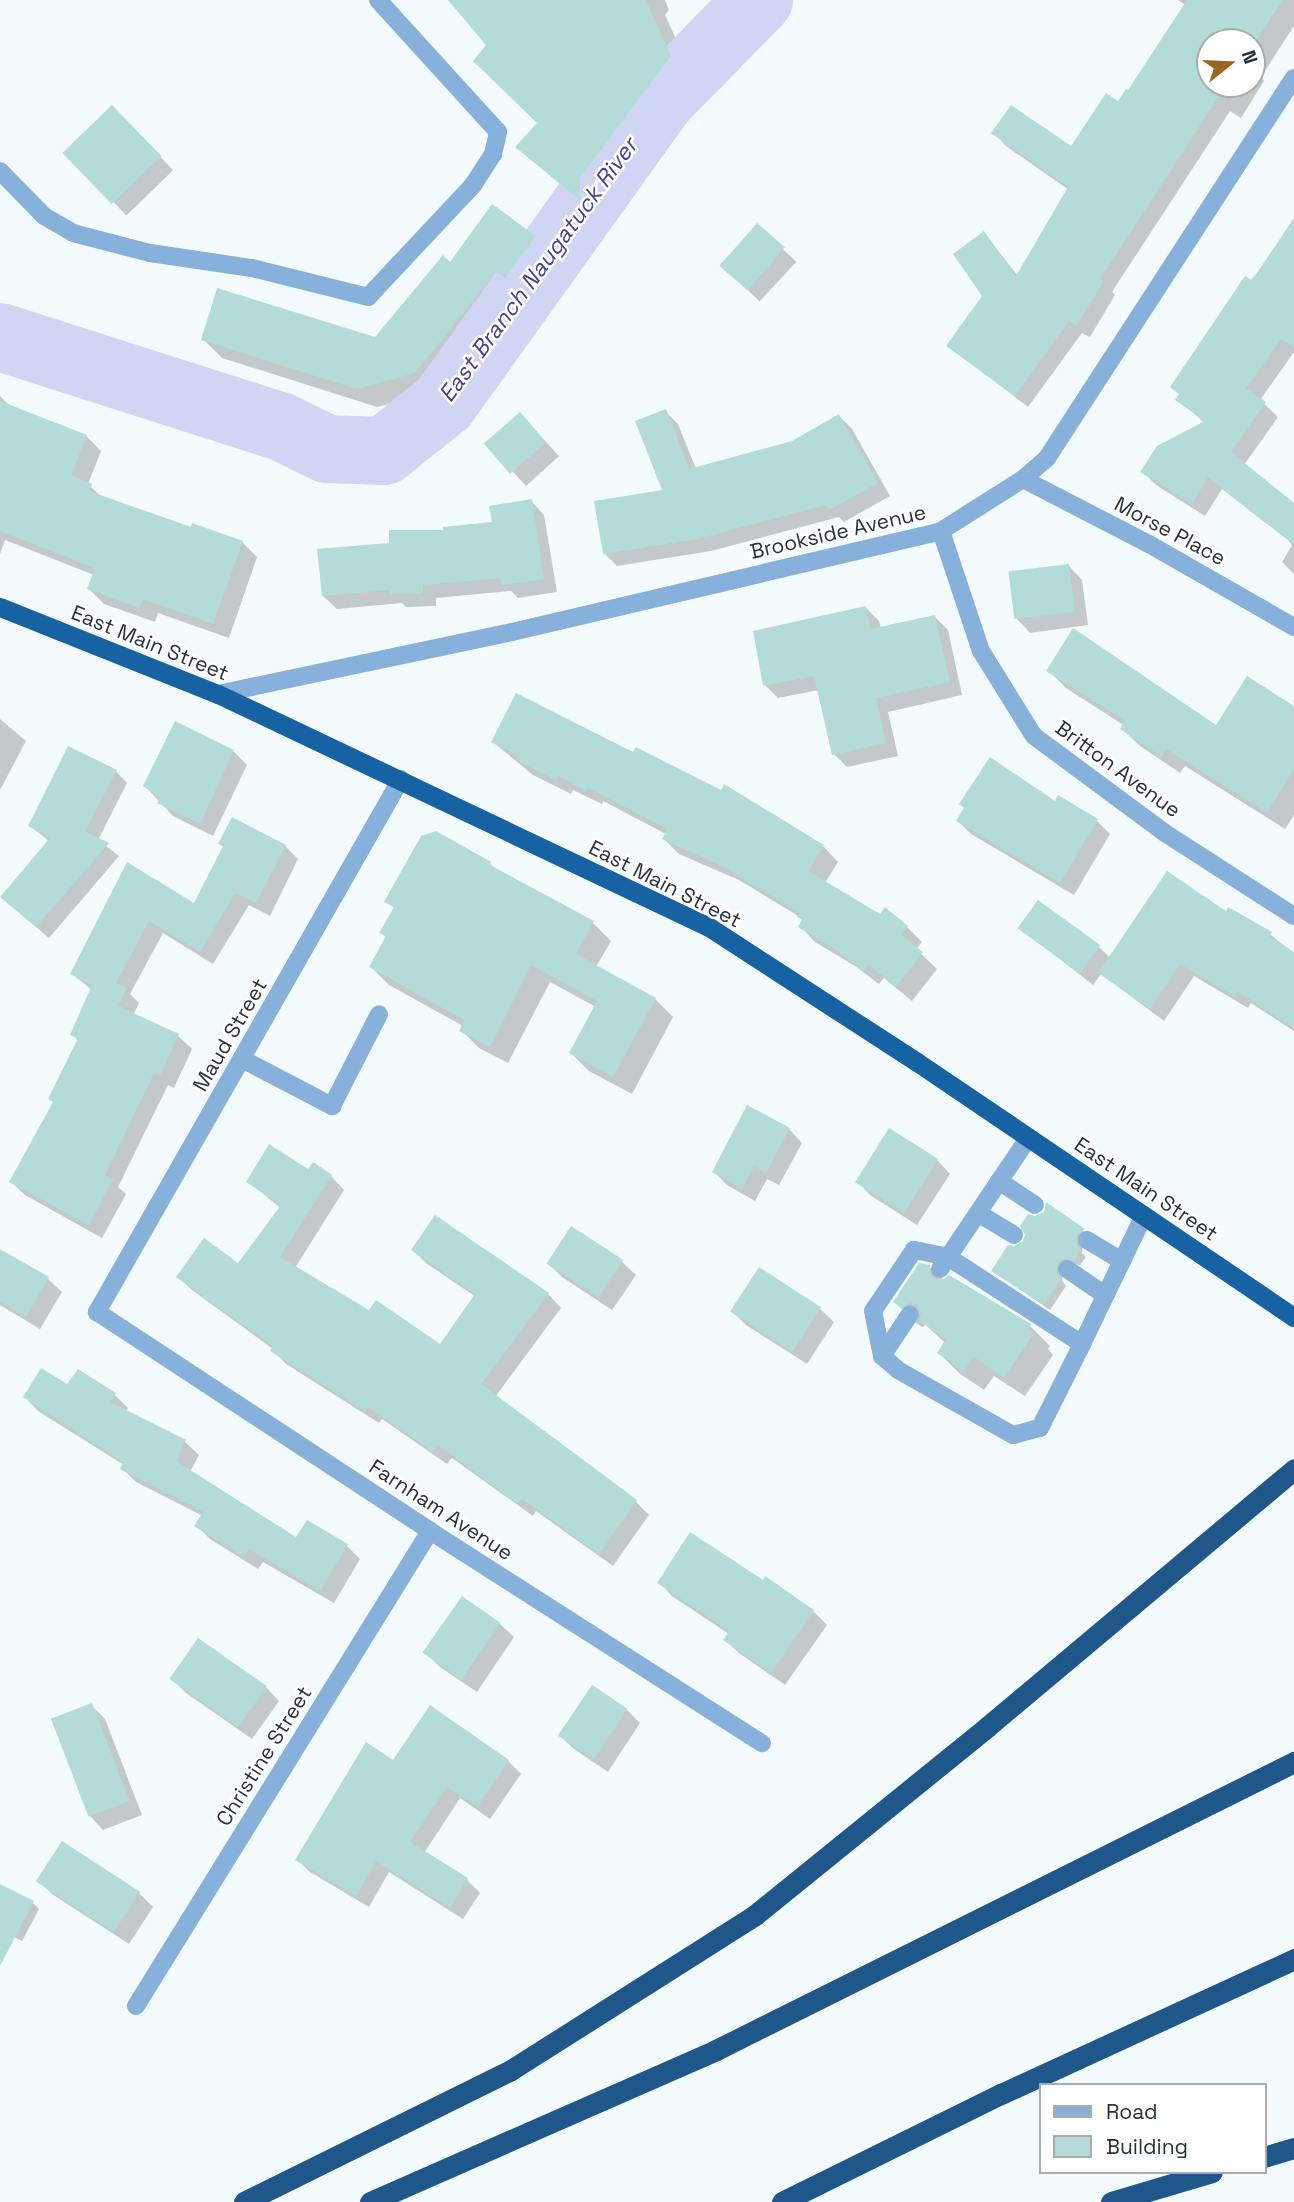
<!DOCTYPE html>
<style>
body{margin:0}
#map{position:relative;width:1294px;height:2202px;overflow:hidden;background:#f4fbfe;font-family:"Space Grotesk",sans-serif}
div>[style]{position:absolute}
.shadow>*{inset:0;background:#0003;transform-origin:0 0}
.river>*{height:68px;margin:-34px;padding:0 34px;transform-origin:34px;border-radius:34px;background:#d1d5f4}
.building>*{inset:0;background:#b3dcd8;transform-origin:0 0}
.service>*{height:18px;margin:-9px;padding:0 9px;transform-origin:9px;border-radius:9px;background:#87b0da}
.minor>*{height:18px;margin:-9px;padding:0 9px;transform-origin:9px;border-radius:9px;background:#87b0da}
.trunk>*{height:19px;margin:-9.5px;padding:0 9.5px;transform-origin:9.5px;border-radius:9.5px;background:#1762a2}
.motorway>*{height:21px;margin:-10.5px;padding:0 10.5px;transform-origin:10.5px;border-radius:10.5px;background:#20578a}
span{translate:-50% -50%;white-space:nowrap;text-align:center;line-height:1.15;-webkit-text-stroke:5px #fff;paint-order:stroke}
.street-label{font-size:21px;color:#243338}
.water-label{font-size:23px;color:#434097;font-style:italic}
.legend{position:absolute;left:1039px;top:2083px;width:228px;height:91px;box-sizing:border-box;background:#fff;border:2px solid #a7adaf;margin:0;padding:9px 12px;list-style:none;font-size:21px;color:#243338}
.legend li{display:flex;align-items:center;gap:14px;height:35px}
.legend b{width:35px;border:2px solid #a7adaf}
.north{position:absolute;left:1196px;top:28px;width:70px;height:70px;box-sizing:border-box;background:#fff;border:2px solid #a7adaf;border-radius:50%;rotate:72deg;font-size:19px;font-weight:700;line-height:28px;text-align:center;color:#243338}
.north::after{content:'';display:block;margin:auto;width:24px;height:32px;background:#9b631f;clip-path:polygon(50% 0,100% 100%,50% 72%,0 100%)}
</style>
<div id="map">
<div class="shadow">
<div style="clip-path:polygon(450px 0,665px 0,669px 10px,665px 15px,696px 83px,605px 204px,605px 223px,518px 147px,539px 123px,489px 45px)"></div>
<div style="clip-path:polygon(evenodd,1178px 0,1294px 0,1294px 26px,1261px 77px,1264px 81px,1241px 118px,1230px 111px,1112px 292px,1115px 295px,1090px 337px,1082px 333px,1028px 407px,948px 345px,984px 296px,984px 233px,1018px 276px,1069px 190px,1006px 146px,994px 133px,1071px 148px,1129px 93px,1185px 5px,1178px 0,1210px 42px,1252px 42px,1252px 84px,1210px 84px,1210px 42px)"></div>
<div style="left:112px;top:107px;width:88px;height:65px;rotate:46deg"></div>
<div style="clip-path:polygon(1294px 221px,1294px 352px,1260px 400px,1278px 417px,1244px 465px,1294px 505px,1294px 574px,1282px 562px,1292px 545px,1288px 540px,1222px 489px,1205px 516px,1156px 485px,1143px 472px,1205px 423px,1178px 400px,1251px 282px)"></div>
<div style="left:757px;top:225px;width:54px;height:54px;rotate:43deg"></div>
<div style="clip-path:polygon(535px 237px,554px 256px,524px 296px,516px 290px,434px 392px,377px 407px,222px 358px,203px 339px,376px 339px,450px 264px)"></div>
<div style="clip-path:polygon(0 396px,11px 407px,86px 436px,101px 451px,88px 484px,103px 498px,192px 529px,242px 542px,257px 557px,229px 638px,158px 613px,155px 622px,104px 604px,89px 589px,94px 575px,5px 540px,0 554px)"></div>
<div style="clip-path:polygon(665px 411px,678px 424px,696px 469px,793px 443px,839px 416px,852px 429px,890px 496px,844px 522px,839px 517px,711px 551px,617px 566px,605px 554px,665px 491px)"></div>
<div style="clip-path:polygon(533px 428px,559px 456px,526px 486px,487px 444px)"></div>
<div style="clip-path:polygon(531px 501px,544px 515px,557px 592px,518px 598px,511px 591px,436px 598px,436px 606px,406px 607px,402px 603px,337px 609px,323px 596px,391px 545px,494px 524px)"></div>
<div style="clip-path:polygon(1069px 566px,1082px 580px,1088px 625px,1030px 633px,1017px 619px)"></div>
<div style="clip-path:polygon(866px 608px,879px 621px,881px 628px,935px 617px,948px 630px,962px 695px,888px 712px,898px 756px,847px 767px,834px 754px,819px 690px,778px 698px,765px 685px)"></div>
<div style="clip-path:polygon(1049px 671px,1217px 727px,1294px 708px,1294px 815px,1285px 829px,1185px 766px,1180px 773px,1140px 746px,1122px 729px,1125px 726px,1066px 688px)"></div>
<div style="clip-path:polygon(0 719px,26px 741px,0 790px)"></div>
<div style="clip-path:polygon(176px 723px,233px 751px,247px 765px,213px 836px,173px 816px,145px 786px)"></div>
<div style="clip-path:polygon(493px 742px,823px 846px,838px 862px,825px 883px,880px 916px,907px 927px,922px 942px,916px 949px,937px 969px,912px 1001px,884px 978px,879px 984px,855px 966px,815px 942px,800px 926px,803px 921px,800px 917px,739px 880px,679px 854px,664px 839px,666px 834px,603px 801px,602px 804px,573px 790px,571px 794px,533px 775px)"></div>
<div style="clip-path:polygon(116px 771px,127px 783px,98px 840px,119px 856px,49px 938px,14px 908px,50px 842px,30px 826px)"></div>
<div style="clip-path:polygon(1055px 803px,1097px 821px,1110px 834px,1074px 895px,971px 834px,958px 821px)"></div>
<div style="clip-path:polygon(220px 844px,285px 846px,298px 859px,270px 916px,249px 905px,213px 964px,163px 933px,130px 994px,139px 1003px,133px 1015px,178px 1036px,192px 1049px,174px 1088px,168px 1085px,118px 1187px,126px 1194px,102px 1238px,25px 1195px,11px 1182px,55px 1103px,79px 1041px,72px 1034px,92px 990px,72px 974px,128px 865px,195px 906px,224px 847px)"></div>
<div style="clip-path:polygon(490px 864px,497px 871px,593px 923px,611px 941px,596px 967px,655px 999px,673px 1017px,632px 1094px,589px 1071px,571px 1053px,596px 1007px,550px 982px,508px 1063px,479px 1048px,461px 1030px,463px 1026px,389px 985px,371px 967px,387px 938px,381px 933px,395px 909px,387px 901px)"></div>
<div style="clip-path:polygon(1226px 914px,1270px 934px,1294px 954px,1294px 1031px,1251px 1003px,1248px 1008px,1194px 976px,1164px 1021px,1101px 974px,1093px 985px,1020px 928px,1098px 946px,1110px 958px)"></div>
<div style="clip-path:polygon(789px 1129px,802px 1143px,779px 1185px,767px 1179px,755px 1201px,727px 1185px,714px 1171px)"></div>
<div style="clip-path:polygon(937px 1160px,950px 1174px,917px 1225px,870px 1195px,857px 1181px)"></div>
<div style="clip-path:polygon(308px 1171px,331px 1176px,344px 1190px,295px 1268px,369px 1312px,440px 1347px,476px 1297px,426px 1263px,413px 1250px,435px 1218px,548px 1294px,561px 1308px,495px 1397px,636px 1502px,649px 1515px,613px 1566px,536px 1511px,533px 1516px,452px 1458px,447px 1464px,382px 1419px,379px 1423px,286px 1364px,273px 1349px,192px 1290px,178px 1277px,239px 1265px,281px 1208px,248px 1182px)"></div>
<div style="clip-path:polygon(1047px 1205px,1090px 1236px,1083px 1241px,1082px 1253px,1086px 1257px,1080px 1265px,1070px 1264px,1063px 1270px,1062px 1281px,1066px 1286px,1050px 1310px,993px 1271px,1015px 1248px,1025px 1243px,1035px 1218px,1046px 1213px)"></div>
<div style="clip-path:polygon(571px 1229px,622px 1262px,636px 1275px,612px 1310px,562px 1277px,549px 1264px)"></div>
<div style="clip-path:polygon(2px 1252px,48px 1279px,62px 1292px,40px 1329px,0 1305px)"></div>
<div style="clip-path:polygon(929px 1266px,944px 1281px,977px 1296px,979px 1293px,1030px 1326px,1050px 1346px,1048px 1349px,1053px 1355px,1025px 1396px,994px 1376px,984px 1390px,959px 1373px,939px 1353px,945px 1343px,926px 1325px,922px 1327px,915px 1322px,895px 1302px)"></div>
<div style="clip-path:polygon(820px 1309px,834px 1322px,807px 1364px,746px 1325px,733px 1312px)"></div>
<div style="clip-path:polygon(78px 1371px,115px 1395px,128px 1408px,126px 1412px,185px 1442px,199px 1455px,190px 1472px,297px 1539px,346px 1545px,360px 1559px,334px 1603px,263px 1562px,258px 1569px,210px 1539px,197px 1526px,203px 1516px,136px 1482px,122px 1468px,124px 1465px,38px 1411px,25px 1397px,68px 1387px)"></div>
<div style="clip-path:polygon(766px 1579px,813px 1611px,827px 1625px,785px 1685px,739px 1653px,725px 1640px,729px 1634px,672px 1596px,659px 1582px,763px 1583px)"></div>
<div style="clip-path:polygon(500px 1624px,514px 1637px,477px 1692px,440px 1667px,426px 1653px)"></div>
<div style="clip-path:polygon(172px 1679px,266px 1687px,279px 1701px,252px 1739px,186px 1693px)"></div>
<div style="clip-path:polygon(91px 1705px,105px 1719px,142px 1815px,103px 1830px,90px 1816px)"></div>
<div style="clip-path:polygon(627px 1710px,640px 1723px,608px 1772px,574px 1749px,560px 1736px)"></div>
<div style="clip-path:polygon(508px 1761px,521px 1774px,490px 1819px,460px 1798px,424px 1853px,467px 1880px,480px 1893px,463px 1919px,389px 1872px,369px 1907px,310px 1872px,297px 1860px,394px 1762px)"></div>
<div style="clip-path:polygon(62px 1844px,139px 1893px,153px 1907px,129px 1944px,52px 1894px,39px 1881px)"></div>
<div style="clip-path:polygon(33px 1903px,39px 1909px,22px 1941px,0 1930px)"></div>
</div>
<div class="river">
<div style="left:0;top:337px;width:296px;rotate:17.7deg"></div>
<div style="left:282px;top:427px;width:50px;rotate:26.1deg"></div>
<div style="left:327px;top:449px;width:57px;rotate:2deg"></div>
<div style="left:384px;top:451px;width:77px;rotate:-38.7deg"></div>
<div style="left:444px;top:403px;width:374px;rotate:-54.4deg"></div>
<div style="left:662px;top:99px;width:139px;rotate:-45.6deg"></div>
</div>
<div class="building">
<div style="clip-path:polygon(448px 0,646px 0,671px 56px,580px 178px,580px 200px,515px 147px,537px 123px,473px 61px,486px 45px)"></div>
<div style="clip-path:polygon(1187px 0,1283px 0,1252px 46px,1252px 42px,1210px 42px,1210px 84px,1227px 84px,1100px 279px,1104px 281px,1076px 326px,1069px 321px,1015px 396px,946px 346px,982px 296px,953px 254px,984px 231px,1016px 276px,1068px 187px,991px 133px,1011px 105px,1071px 146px,1106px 93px,1118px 101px,1126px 89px,1128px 90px)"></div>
<div style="left:112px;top:105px;width:71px;height:69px;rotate:46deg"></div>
<div style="clip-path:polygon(492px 204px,536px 236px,505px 278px,496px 272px,415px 373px,357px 389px,201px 340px,217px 288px,375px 337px,443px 255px,450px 262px)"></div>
<div style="clip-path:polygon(1294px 218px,1294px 348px,1281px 339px,1246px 388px,1266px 402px,1231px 452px,1294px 503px,1294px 544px,1208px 477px,1192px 504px,1140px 472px,1157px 446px,1205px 421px,1175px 400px,1179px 394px,1170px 387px,1245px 276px,1251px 280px,1257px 273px)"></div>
<div style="left:757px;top:223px;width:37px;height:57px;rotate:41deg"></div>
<div style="clip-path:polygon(0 401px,87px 435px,71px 475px,92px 484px,89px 491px,191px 527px,192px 523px,243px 541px,213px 624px,143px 599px,139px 608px,87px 589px,95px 568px,0 531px)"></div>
<div style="clip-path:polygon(666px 409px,689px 469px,792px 441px,839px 414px,878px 483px,829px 510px,826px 505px,697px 539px,603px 554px,594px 501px,662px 490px,635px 421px)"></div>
<div style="left:520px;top:412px;width:40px;height:48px;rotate:49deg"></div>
<div style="clip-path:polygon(532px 499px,544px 579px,502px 585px,501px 578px,423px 585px,423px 594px,390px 594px,390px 590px,322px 596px,317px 549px,389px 543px,389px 530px,443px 530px,443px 527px,492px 522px,489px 506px)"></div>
<div style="left:1069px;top:564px;width:48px;height:61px;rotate:83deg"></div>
<div style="clip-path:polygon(866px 606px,870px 629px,935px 615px,950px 682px,876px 698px,886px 743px,832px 755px,814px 676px,763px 686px,753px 631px)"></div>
<div style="clip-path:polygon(1073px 628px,1216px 725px,1247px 676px,1294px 706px,1294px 769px,1267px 813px,1166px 749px,1162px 757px,1120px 729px,1125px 721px,1046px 671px)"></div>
<div style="clip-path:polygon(516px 693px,633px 752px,636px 747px,721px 790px,724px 784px,824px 845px,808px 871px,880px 914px,885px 907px,908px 926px,901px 935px,923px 952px,896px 987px,868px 964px,863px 971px,838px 951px,798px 927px,802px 920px,797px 917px,799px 913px,722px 866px,662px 839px,667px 829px,588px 788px,586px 791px,558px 776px,555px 780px,516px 760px,518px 756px,491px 742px)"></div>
<div style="clip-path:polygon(175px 721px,234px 750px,200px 824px,157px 803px,160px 798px,143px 786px)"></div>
<div style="clip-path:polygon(68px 746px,117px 770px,85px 831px,109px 843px,36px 927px,0 897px,50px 838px,28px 826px)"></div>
<div style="clip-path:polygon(990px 757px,1055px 801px,1058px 795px,1098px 819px,1060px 883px,956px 821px,964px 808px,959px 804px)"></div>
<div style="clip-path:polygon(232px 817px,286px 845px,256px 903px,235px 893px,200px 952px,149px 921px,116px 983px,127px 988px,118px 1006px,179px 1034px,160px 1076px,154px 1073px,105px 1175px,113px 1179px,89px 1225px,9px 1182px,53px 1102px,48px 1099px,78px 1038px,70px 1035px,92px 985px,70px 974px,127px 862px,194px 903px,223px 846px,218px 844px)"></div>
<div style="clip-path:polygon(436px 831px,491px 862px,490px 865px,594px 921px,576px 954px,656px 998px,613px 1077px,569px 1053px,597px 1001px,531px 965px,490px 1047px,459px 1031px,464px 1020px,369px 967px,386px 936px,379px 933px,394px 907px,384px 902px,421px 836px)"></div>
<div style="clip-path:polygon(1167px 871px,1226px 911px,1228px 907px,1272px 932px,1269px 936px,1294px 952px,1294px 1028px,1237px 991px,1234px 996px,1180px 964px,1150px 1009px,1098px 973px)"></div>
<div style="left:1038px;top:900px;width:77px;height:35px;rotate:36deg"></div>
<div style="clip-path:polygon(747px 1105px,790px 1128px,766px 1173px,754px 1166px,742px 1189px,712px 1172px)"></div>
<div style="left:889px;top:1128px;width:58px;height:64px;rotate:32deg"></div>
<div style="clip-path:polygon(269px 1144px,308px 1169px,313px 1162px,332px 1175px,280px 1257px,369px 1310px,376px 1300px,440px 1344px,475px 1294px,411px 1250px,435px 1215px,549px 1293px,481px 1384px,637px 1500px,599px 1554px,522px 1499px,518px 1504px,438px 1445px,433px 1452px,368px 1407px,365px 1411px,270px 1351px,273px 1346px,176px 1277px,204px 1238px,238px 1263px,281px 1205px,246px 1182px)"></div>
<div style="clip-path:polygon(1046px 1202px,1085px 1229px,1077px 1235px,1077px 1245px,1081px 1249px,1074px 1260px,1063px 1259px,1057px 1263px,1057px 1273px,1061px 1279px,1044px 1305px,991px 1271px,1008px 1245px,1014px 1246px,1023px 1241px,1025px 1235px,1020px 1226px,1028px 1214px,1035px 1216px,1044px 1212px)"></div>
<div style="left:571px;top:1226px;width:62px;height:45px;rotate:33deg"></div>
<div style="clip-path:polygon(0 1249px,49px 1277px,26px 1317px,0 1301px)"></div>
<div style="clip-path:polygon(919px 1263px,930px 1265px,930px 1273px,934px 1279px,944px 1279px,949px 1275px,1031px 1324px,1028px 1329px,1034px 1333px,1004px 1378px,974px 1357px,964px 1371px,937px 1353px,946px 1339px,919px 1321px,921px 1314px,917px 1305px,910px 1303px,901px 1308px,893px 1302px)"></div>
<div style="left:759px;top:1267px;width:74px;height:53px;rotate:33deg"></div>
<div style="clip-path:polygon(41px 1368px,67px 1384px,78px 1369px,116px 1393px,110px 1402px,186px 1440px,176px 1461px,296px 1537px,307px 1520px,348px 1544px,320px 1591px,249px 1549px,244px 1557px,194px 1526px,203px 1512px,120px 1469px,123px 1462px,23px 1397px)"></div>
<div style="clip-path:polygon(690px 1532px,763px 1580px,765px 1576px,814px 1610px,771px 1673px,723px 1640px,729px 1631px,657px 1583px)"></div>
<div style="left:462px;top:1596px;width:47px;height:69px;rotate:35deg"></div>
<div style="left:198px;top:1638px;width:84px;height:50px;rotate:35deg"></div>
<div style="left:592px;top:1685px;width:43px;height:61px;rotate:34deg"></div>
<div style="left:92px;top:1703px;width:105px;height:44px;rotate:69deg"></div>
<div style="clip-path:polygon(430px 1705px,509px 1760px,477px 1807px,447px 1787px,410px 1842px,468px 1878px,450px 1908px,376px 1861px,356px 1896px,295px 1860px,366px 1742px,393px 1760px)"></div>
<div style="left:62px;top:1841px;width:93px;height:48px;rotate:33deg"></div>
<div style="clip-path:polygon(0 1884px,34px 1901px,0 1966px)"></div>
</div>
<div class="service">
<div style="left:44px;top:216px;width:34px;rotate:30deg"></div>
<div style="left:73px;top:233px;width:80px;rotate:14.6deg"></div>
<div style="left:150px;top:253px;width:103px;rotate:8.4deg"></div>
<div style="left:252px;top:268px;width:120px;rotate:14deg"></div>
<div style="left:368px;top:297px;width:154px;rotate:-46.8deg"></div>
<div style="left:473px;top:185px;width:37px;rotate:-57deg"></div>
<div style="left:493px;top:154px;width:23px;rotate:-77deg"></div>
<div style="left:242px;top:1059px;width:102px;rotate:27.6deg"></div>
<div style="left:332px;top:1106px;width:103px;rotate:-62.9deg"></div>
<div style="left:999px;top:1181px;width:43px;rotate:33.7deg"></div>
<div style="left:978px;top:1213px;width:42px;rotate:31.4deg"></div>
<div style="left:1087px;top:1240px;width:41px;rotate:31deg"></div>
<div style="left:940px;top:1269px;width:159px;rotate:-56deg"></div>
<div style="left:1067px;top:1269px;width:46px;rotate:34.4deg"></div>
<div style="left:1082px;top:1344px;width:160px;rotate:-147deg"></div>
<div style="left:948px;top:1257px;width:35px;rotate:-168deg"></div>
<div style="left:914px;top:1250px;width:73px;rotate:123.9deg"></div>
<div style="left:873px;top:1311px;width:46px;rotate:78.7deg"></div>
<div style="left:882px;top:1356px;width:21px;rotate:41deg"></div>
<div style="left:898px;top:1370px;width:132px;rotate:29.5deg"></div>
<div style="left:1013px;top:1435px;width:28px;rotate:-15deg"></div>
<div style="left:1040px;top:1428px;width:94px;rotate:-63.4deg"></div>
<div style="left:1082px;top:1344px;width:143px;rotate:-64.3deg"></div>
<div style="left:882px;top:1356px;width:50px;rotate:-56.3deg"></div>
</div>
<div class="minor">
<div style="left:378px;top:0;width:178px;rotate:47.7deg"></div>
<div style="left:0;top:171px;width:63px;rotate:45.6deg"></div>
<div style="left:1023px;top:479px;width:142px;rotate:27.3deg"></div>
<div style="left:1149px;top:544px;width:167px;rotate:29.8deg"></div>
<div style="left:941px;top:531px;width:126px;rotate:71.6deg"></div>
<div style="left:981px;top:651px;width:100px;rotate:58.1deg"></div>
<div style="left:1034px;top:736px;width:163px;rotate:36.5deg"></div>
<div style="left:1165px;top:833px;width:153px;rotate:32.8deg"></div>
<div style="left:218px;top:694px;width:300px;rotate:-11.9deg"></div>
<div style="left:512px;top:632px;width:441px;rotate:-13.2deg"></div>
<div style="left:941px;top:531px;width:97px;rotate:-32.4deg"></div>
<div style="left:1023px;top:479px;width:32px;rotate:-41deg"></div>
<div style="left:1047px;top:458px;width:453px;rotate:-57deg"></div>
<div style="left:401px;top:779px;width:614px;rotate:119.7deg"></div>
<div style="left:97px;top:1312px;width:399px;rotate:33.3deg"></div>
<div style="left:430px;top:1531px;width:394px;rotate:32.6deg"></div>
<div style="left:136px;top:2006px;width:559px;rotate:-58.24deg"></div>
</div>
<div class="trunk">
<div style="left:0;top:607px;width:235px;rotate:21.8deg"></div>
<div style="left:218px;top:694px;width:543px;rotate:25.39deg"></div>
<div style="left:709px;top:927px;width:248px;rotate:33deg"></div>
<div style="left:917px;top:1062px;width:455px;rotate:34.1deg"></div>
</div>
<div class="motorway">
<div style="left:1264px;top:2157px;width:31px;rotate:-17deg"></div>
<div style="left:244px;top:2202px;width:298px;rotate:-26.3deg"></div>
<div style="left:511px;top:2070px;width:289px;rotate:-32.4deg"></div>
<div style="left:755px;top:1915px;width:299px;rotate:-39deg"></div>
<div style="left:987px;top:1727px;width:401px;rotate:-40deg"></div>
<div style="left:370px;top:2202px;width:378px;rotate:-23.7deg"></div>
<div style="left:716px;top:2050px;width:646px;rotate:-26.49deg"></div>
<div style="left:782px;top:2202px;width:244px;rotate:-26.3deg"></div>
<div style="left:1001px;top:2094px;width:323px;rotate:-24.7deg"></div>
<div style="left:1111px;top:2202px;width:105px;rotate:-16.5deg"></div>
</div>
<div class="street-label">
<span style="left:1170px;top:531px;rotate:28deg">Morse Place</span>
<span style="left:838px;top:532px;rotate:-13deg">Brookside Avenue</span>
<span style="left:150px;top:643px;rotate:22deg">East Main Street</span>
<span style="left:1118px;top:769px;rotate:36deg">Britton Avenue</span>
<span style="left:665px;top:884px;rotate:27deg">East Main Street</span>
<span style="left:230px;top:1035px;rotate:-60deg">Maud Street</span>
<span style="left:1146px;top:1189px;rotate:34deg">East Main Street</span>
<span style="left:441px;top:1510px;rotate:33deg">Farnham Avenue</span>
<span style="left:264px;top:1756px;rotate:-58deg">Christine Street</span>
</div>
<div class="water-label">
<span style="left:538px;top:270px;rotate:-54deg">East Branch Naugatuck River</span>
</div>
<ul class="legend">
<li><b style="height:9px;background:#87b0da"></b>Road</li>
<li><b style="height:19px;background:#b3dcd8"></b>Building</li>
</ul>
<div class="north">N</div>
</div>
